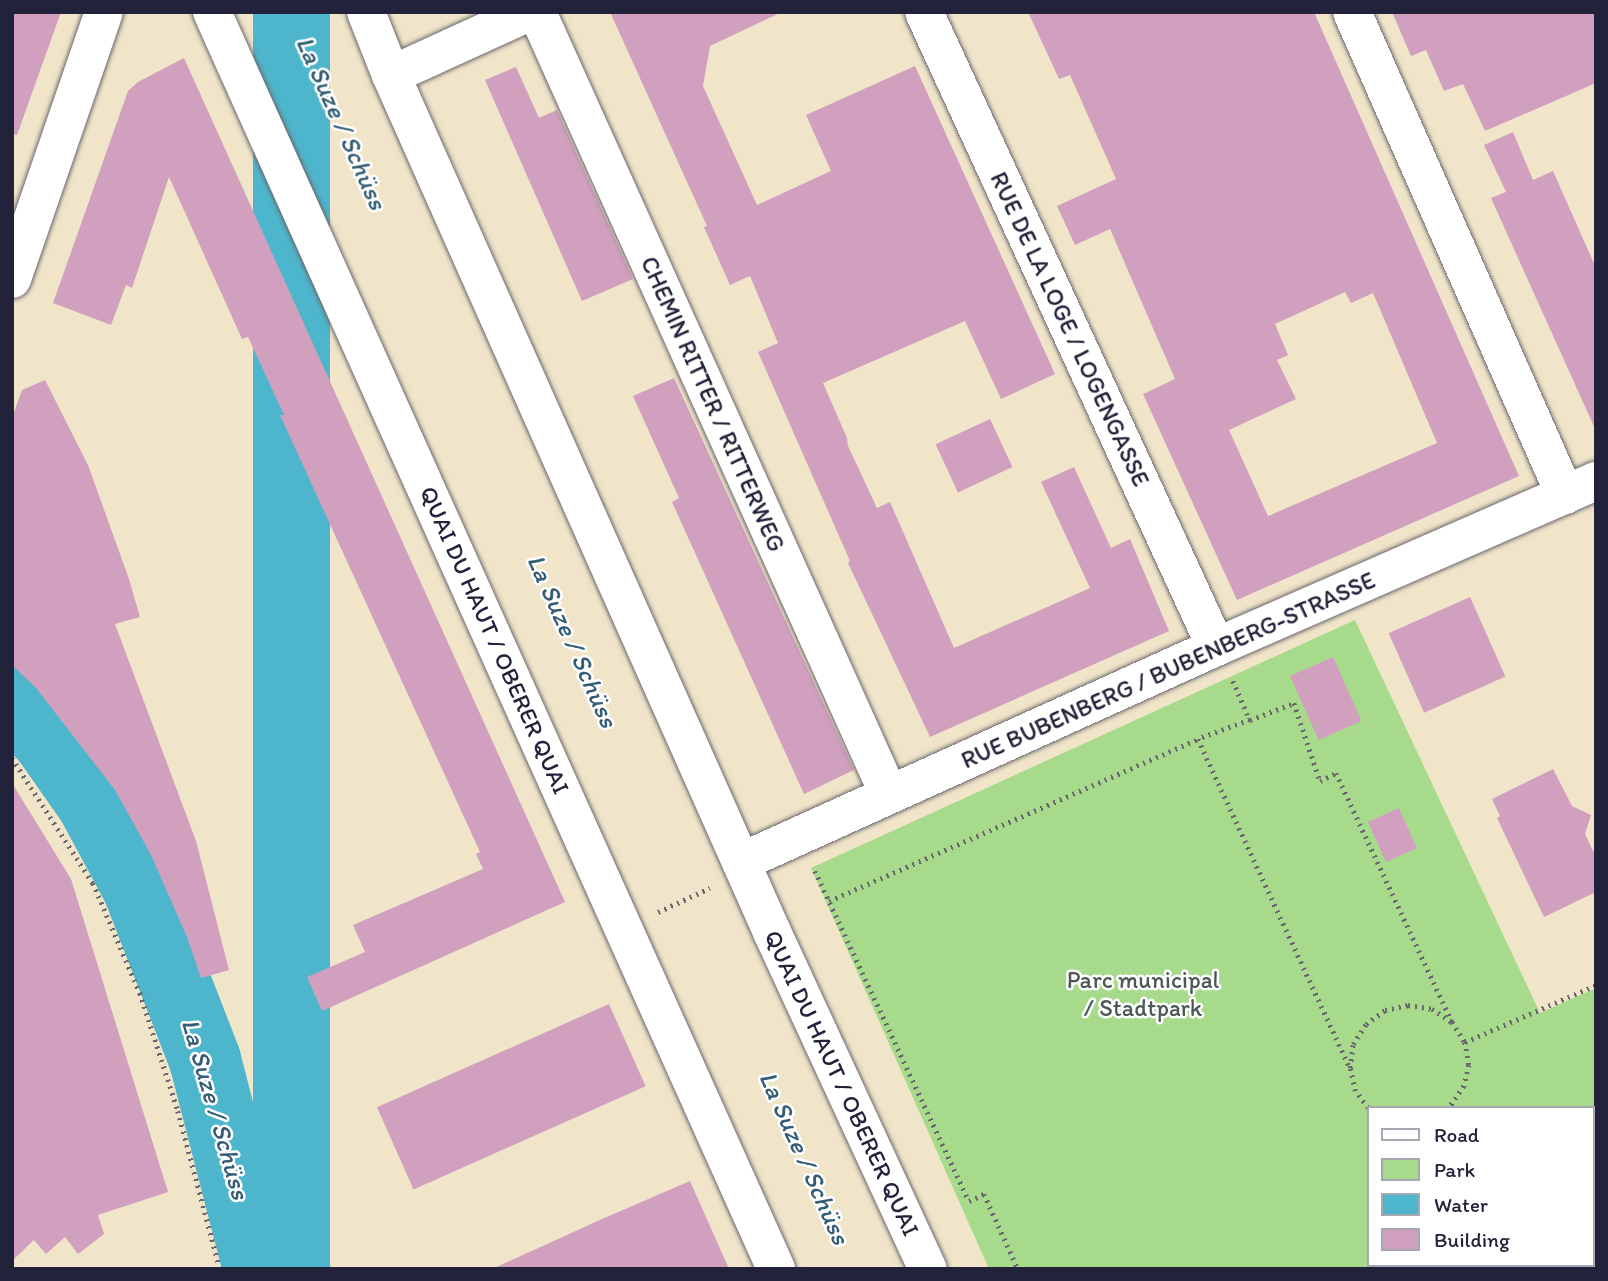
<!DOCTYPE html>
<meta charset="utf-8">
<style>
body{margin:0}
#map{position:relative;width:1608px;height:1281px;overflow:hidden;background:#f0e5c9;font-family:Itim,sans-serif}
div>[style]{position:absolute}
.green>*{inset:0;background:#a7db8b}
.water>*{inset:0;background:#4eb6cc;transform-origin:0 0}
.pier>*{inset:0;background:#f0e5c9;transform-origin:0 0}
.river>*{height:72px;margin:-36px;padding:0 36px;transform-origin:36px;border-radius:36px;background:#4eb6cc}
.building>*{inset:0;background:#d0a0be;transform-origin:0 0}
.path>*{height:4.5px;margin-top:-2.25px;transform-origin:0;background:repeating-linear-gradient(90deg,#6a666d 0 2px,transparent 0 7px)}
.roads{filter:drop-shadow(0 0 2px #6a666d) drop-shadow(0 0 2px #6a666d)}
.minor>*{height:38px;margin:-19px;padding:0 19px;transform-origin:19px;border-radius:19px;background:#fff}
span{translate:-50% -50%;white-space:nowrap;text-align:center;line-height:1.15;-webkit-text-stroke:5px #fff;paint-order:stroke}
.street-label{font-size:24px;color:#22223b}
.park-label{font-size:24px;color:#4a5a53}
.water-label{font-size:26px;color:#345d75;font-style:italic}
.frame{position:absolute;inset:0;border:14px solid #22223b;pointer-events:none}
.legend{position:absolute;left:1367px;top:1106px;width:228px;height:161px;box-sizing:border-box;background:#fff;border:2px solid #a7a7b1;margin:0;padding:9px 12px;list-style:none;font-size:21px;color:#22223b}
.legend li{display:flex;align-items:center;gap:14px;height:35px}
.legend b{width:35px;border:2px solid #a7a7b1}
</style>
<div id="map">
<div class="green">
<div style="clip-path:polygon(evenodd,1355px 620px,1540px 1013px,1596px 988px,1596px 1269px,989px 1269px,811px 868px,1355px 620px,1368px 1108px,1592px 1108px,1592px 1265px,1368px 1265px,1368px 1108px)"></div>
</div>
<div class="water">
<div style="left:253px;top:12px;width:77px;height:1377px"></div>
</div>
<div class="pier">
<div style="left:720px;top:879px;width:10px;height:75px;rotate:66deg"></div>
</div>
<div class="river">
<div style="left:12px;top:701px;width:51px;rotate:46.6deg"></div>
<div style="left:47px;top:738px;width:78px;rotate:54.9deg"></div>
<div style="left:92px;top:802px;width:97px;rotate:61.6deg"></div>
<div style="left:138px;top:887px;width:186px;rotate:68.8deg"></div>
<div style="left:205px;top:1060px;width:216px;rotate:75.5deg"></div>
</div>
<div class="building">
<div style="clip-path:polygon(12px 12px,61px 12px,17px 135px,12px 134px)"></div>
<div style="clip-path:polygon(610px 12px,782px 12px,710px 46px,703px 86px,757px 205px,831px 171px,806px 115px,915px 66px,1055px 374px,1001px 399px,965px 321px,823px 383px,847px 438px,848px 446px,877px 508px,890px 502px,954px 648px,1090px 588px,1041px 482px,1074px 467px,1111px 548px,1130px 539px,1169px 631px,930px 737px,848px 563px,850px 561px,758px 352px,778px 343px,750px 276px,730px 285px,704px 227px,707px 226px)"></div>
<div style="clip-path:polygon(evenodd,1028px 12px,1314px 12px,1519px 476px,1237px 600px,1143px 394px,1175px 379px,1110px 229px,1075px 245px,1057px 206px,1116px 179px,1070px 75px,1059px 79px,1028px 12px,1345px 292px,1351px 303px,1373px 293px,1437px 443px,1268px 516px,1229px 430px,1296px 399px,1277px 360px,1288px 355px,1275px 324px,1345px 292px)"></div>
<div style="clip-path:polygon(1392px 12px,1596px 12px,1596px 83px,1485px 131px,1463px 84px,1444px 91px,1426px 50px,1411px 56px)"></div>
<div style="clip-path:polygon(184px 58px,565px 902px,322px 1011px,307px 977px,365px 952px,353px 925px,483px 869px,476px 854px,480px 852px,280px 415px,284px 415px,248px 337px,242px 339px,169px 177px,132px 288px,126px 285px,111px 325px,53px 303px,128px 91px,138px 82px)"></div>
<div style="clip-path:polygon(516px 67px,539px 118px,557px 110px,633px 279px,582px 301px,485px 80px)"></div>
<div style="clip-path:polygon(1513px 132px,1533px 180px,1553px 171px,1596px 268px,1596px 431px,1491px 198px,1506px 192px,1484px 145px)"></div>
<div style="clip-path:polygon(674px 378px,854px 770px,804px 794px,672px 502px,679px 498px,633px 396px)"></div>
<div style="clip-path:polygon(45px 380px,88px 465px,129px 579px,140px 617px,115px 624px,196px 841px,229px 970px,201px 978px,187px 937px,151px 855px,115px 790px,36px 688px,12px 665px,12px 418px,22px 390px)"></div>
<div style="left:990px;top:419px;width:53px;height:60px;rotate:65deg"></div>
<div style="left:1470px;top:597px;width:87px;height:89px;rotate:66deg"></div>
<div style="left:1333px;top:657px;width:70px;height:47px;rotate:66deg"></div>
<div style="clip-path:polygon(1553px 769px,1572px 806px,1591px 815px,1585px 834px,1596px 857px,1596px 892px,1544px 917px,1497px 818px,1500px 816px,1492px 799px)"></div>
<div style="clip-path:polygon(12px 783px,71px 879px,168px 1192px,98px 1215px,104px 1234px,78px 1254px,65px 1237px,46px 1254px,34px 1240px,12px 1261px)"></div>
<div style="left:1399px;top:808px;width:44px;height:34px;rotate:66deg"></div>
<div style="left:609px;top:1004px;width:90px;height:254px;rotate:66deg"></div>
<div style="clip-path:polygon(690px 1181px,729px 1269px,492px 1269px,602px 1219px)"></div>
</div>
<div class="path">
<div style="left:1233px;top:681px;width:43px;rotate:66.4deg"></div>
<div style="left:1250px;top:720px;width:55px;rotate:159.9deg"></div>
<div style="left:1198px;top:739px;width:362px;rotate:65.2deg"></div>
<div style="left:1250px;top:720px;width:47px;rotate:-21.1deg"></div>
<div style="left:1294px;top:703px;width:82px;rotate:71.6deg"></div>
<div style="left:1320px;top:781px;width:18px;rotate:-27deg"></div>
<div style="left:1336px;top:773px;width:275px;rotate:65deg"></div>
<div style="left:12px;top:758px;width:149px;rotate:57.1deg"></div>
<div style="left:93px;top:883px;width:120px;rotate:66.9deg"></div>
<div style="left:140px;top:993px;width:124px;rotate:72.1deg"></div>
<div style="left:178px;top:1111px;width:163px;rotate:75.1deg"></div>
<div style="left:815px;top:871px;width:364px;rotate:65deg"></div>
<div style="left:969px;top:1201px;width:17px;rotate:-25deg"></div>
<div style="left:984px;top:1194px;width:82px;rotate:65.6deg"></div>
<div style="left:829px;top:901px;width:403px;rotate:-23.7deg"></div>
<div style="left:658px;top:912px;width:57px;rotate:-24.8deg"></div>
<div style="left:1465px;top:1042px;width:143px;rotate:-23.5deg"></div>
<div style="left:1368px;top:1108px;width:21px;rotate:-127deg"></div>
<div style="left:1355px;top:1091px;width:24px;rotate:-102deg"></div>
<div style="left:1350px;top:1068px;width:24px;rotate:-83deg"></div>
<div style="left:1353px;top:1044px;width:24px;rotate:-57deg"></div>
<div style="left:1366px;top:1024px;width:24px;rotate:-36deg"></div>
<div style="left:1385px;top:1010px;width:24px;rotate:-12deg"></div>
<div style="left:1408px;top:1005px;width:24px;rotate:9deg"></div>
<div style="left:1432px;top:1009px;width:24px;rotate:33deg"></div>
<div style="left:1452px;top:1022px;width:24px;rotate:57deg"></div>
<div style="left:1465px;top:1042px;width:23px;rotate:80deg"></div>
<div style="left:1469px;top:1065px;width:22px;rotate:103deg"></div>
<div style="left:1464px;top:1086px;width:27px;rotate:124deg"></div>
<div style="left:1501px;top:1265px;width:4px;rotate:76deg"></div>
</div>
<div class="roads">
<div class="minor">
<div style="left:212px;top:12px;width:1378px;rotate:65.83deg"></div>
<div style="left:366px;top:12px;width:68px;rotate:68.4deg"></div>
<div style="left:391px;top:75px;width:938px;rotate:66.03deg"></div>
<div style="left:772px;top:932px;width:371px;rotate:65.2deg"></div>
<div style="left:537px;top:12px;width:858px;rotate:65.79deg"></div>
<div style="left:924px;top:12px;width:699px;rotate:65.31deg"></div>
<div style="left:1352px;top:12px;width:528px;rotate:66.2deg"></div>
<div style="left:391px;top:75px;width:152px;rotate:-24.5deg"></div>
<div style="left:12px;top:279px;width:282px;rotate:-71deg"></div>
<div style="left:741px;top:862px;width:521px;rotate:-24.35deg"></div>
<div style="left:1216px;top:647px;width:415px;rotate:-23.6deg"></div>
</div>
</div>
<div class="street-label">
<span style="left:1070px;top:329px;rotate:65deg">RUE DE LA LOGE / LOGENGASSE</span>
<span style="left:713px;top:404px;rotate:66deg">CHEMIN RITTER / RITTERWEG</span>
<span style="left:495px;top:640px;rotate:66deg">QUAI DU HAUT / OBERER QUAI</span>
<span style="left:1168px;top:670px;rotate:-24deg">RUE BUBENBERG / BUBENBERG-STRASSE</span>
<span style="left:842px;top:1083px;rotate:65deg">QUAI DU HAUT / OBERER QUAI</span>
</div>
<div class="park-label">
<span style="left:1143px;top:994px">Parc municipal<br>/ Stadtpark</span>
</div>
<div class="water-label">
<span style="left:341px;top:123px;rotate:66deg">La Suze / Schüss</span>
<span style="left:572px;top:641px;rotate:66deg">La Suze / Schüss</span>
<span style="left:215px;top:1109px;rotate:74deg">La Suze / Schüss</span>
<span style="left:804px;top:1158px;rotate:66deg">La Suze / Schüss</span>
</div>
<div class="frame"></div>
<ul class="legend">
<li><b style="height:9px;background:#fff"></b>Road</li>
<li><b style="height:19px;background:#a7db8b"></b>Park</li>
<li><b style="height:19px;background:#4eb6cc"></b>Water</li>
<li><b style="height:19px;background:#d0a0be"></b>Building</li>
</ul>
</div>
